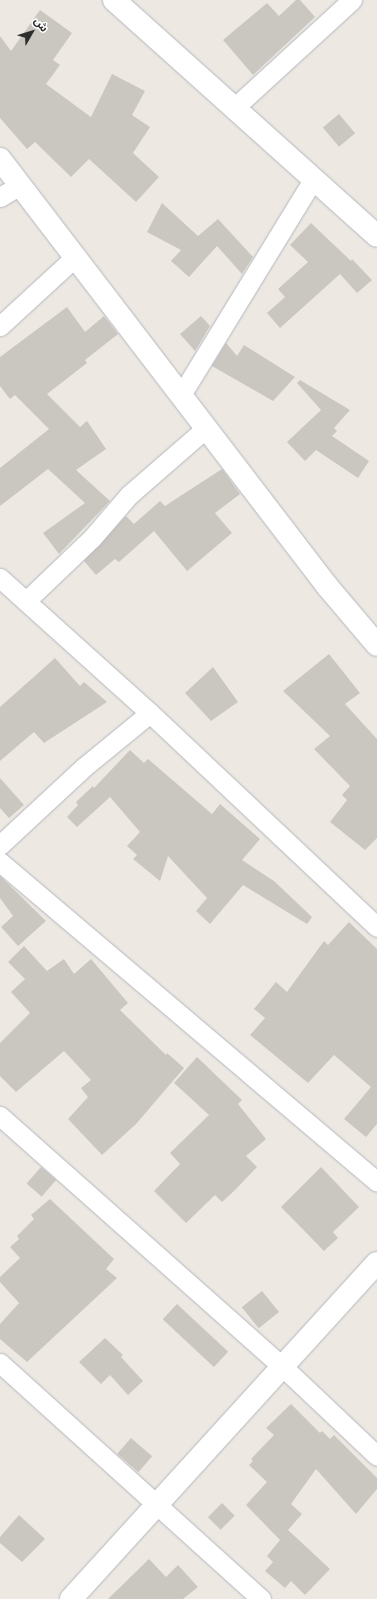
<!DOCTYPE html>
<meta charset="utf-8">
<style>
body{margin:0}
#map{position:relative;width:377px;height:1599px;overflow:hidden;background:#ede9e2;font-family:"Archivo Narrow","Noto Sans Arabic",sans-serif}
div>[style]{position:absolute}
.building>*{inset:0;background:#cac7c0;transform-origin:0 0}
.roads{filter:drop-shadow(0 0 1px #b5b7c0) drop-shadow(0 0 1px #b5b7c0)}
.minor>*{height:19px;margin:-9.5px;padding:0 9.5px;transform-origin:9.5px;border-radius:9.5px;background:#fff}
.tertiary>*{height:22px;margin:-11px;padding:0 11px;transform-origin:11px;border-radius:11px;background:#fff}
span{translate:-50% -50%;white-space:nowrap;text-align:center;line-height:1.15;-webkit-text-stroke:3px #fff;paint-order:stroke}
.north{position:absolute;left:12px;top:12px;width:40px;height:40px;-webkit-text-stroke:3px #fff;paint-order:stroke;rotate:51deg;font-size:11px;font-weight:700;line-height:16px;text-align:center;color:#2e2e2e}
.north::after{content:'';display:block;margin:auto;width:14px;height:18px;background:#2e2e2e;clip-path:polygon(50% 0,100% 100%,50% 72%,0 100%)}
</style>
<div id="map">
<div class="building">
<div style="clip-path:polygon(296px 0,300px 0,315px 17px,253px 75px,223px 40px,267px 3px,279px 16px)"></div>
<div style="clip-path:polygon(40px 10px,72px 33px,53px 60px,60px 65px,46px 84px,91px 117px,112px 74px,145px 91px,132px 115px,150px 127px,133px 153px,159px 177px,136px 202px,89px 159px,71px 177px,35px 142px,27px 149px,0 118px,0 36px,11px 51px)"></div>
<div style="left:339px;top:114px;width:25px;height:21px;rotate:50deg"></div>
<div style="clip-path:polygon(162px 203px,198px 236px,218px 219px,253px 257px,242px 274px,217px 246px,189px 277px,171px 261px,181px 250px,147px 232px)"></div>
<div style="clip-path:polygon(311px 223px,351px 261px,352px 259px,372px 280px,357px 293px,340px 274px,280px 328px,267px 313px,285px 297px,278px 289px,308px 262px,290px 245px)"></div>
<div style="clip-path:polygon(67px 307px,85px 332px,104px 316px,118px 334px,85px 360px,87px 363px,47px 394px,80px 427px,87px 421px,106px 449px,76px 470px,110px 501px,59px 554px,43px 533px,85px 503px,48px 469px,0 506px,0 468px,49px 429px,15px 395px,10px 399px,0 386px,0 357px)"></div>
<div style="clip-path:polygon(201px 316px,210px 326px,195px 351px,180px 334px)"></div>
<div style="clip-path:polygon(226px 343px,237px 356px,244px 345px,295px 377px,273px 401px,212px 366px)"></div>
<div style="clip-path:polygon(300px 380px,350px 410px,334px 428px,337px 431px,332px 436px,369px 461px,358px 478px,316px 450px,305px 461px,287px 442px,321px 410px,297px 383px)"></div>
<div style="clip-path:polygon(222px 469px,240px 494px,215px 513px,232px 533px,187px 571px,154px 531px,119px 562px,115px 559px,96px 575px,84px 561px,126px 516px,134px 524px,160px 501px,165px 506px)"></div>
<div style="clip-path:polygon(329px 654px,360px 693px,345px 704px,377px 739px,377px 838px,365px 850px,330px 822px,347px 800px,342px 795px,350px 786px,314px 749px,330px 736px,283px 691px)"></div>
<div style="clip-path:polygon(55px 658px,80px 686px,84px 682px,107px 702px,44px 743px,34px 732px,0 761px,0 707px)"></div>
<div style="clip-path:polygon(213px 667px,238px 702px,211px 721px,185px 693px)"></div>
<div style="clip-path:polygon(130px 750px,144px 763px,148px 759px,212px 814px,220px 804px,260px 839px,242px 860px,274px 881px,312px 917px,307px 924px,243px 885px,210px 924px,196px 911px,207px 898px,168px 856px,160px 881px,133px 859px,137px 855px,127px 846px,140px 832px,110px 797px,77px 827px,67px 817px,78px 805px,76px 802px,93px 786px,94px 788px)"></div>
<div style="clip-path:polygon(0 778px,24px 805px,9px 818px,0 808px)"></div>
<div style="clip-path:polygon(0 876px,46px 921px,18px 946px,1px 927px,13px 916px,0 898px)"></div>
<div style="clip-path:polygon(349px 922px,377px 949px,377px 1124px,366px 1137px,344px 1119px,371px 1087px,334px 1055px,308px 1083px,250px 1035px,265px 1018px,254px 1009px,276px 982px,287px 992px,324px 941px,328px 945px)"></div>
<div style="clip-path:polygon(24px 946px,47px 971px,64px 959px,74px 974px,91px 959px,128px 1003px,120px 1010px,166px 1055px,167px 1053px,184px 1068px,136px 1124px,102px 1155px,68px 1119px,88px 1097px,81px 1088px,91px 1080px,64px 1051px,16px 1092px,0 1076px,0 1043px,30px 1013px,11px 992px,25px 979px,8px 962px)"></div>
<div style="clip-path:polygon(197px 1057px,242px 1100px,238px 1104px,266px 1139px,246px 1156px,257px 1167px,235px 1190px,222px 1202px,215px 1195px,186px 1223px,154px 1191px,180px 1164px,170px 1153px,209px 1115px,174px 1083px)"></div>
<div style="left:41px;top:1167px;width:20px;height:22px;rotate:41deg"></div>
<div style="clip-path:polygon(321px 1167px,359px 1207px,333px 1232px,338px 1238px,324px 1251px,281px 1207px)"></div>
<div style="clip-path:polygon(50px 1199px,114px 1259px,106px 1269px,117px 1278px,27px 1362px,0 1339px,0 1324px,19px 1303px,0 1282px,0 1277px,20px 1258px,10px 1247px,19px 1239px,17px 1236px,34px 1219px,31px 1215px)"></div>
<div style="left:262px;top:1291px;width:27px;height:26px;rotate:51deg"></div>
<div style="left:177px;top:1304px;width:70px;height:21px;rotate:43deg"></div>
<div style="clip-path:polygon(105px 1338px,123px 1355px,121px 1357px,143px 1381px,128px 1395px,110px 1375px,101px 1384px,79px 1362px)"></div>
<div style="clip-path:polygon(291px 1404px,320px 1433px,322px 1431px,330px 1439px,334px 1435px,377px 1478px,377px 1489px,356px 1514px,316px 1469px,291px 1504px,302px 1514px,288px 1530px,330px 1569px,305px 1595px,291px 1581px,285px 1588px,265px 1571px,273px 1562px,267px 1556px,280px 1540px,246px 1505px,267px 1482px,249px 1465px,253px 1461px,251px 1459px,274px 1435px,266px 1428px)"></div>
<div style="left:131px;top:1438px;width:28px;height:21px;rotate:41deg"></div>
<div style="left:222px;top:1503px;width:18px;height:20px;rotate:45deg"></div>
<div style="clip-path:polygon(19px 1515px,45px 1539px,22px 1562px,0 1543px,0 1537px)"></div>
<div style="clip-path:polygon(149px 1559px,166px 1577px,178px 1565px,198px 1587px,183px 1599px,108px 1599px)"></div>
</div>
<div class="roads">
<div class="minor">
<div style="left:234px;top:108px;width:160px;rotate:-42.5deg"></div>
<div style="left:0;top:197px;width:23px;rotate:-31deg"></div>
<div style="left:0;top:326px;width:102px;rotate:-42.6deg"></div>
<div style="left:181px;top:395px;width:252px;rotate:-58.5deg"></div>
<div style="left:0;top:578px;width:202px;rotate:42deg"></div>
<div style="left:150px;top:713px;width:312px;rotate:43.3deg"></div>
<div style="left:26px;top:601px;width:91px;rotate:-43.7deg"></div>
<div style="left:92px;top:538px;width:57px;rotate:-49.3deg"></div>
<div style="left:129px;top:495px;width:102px;rotate:-41deg"></div>
<div style="left:0;top:845px;width:115px;rotate:-42.9deg"></div>
<div style="left:84px;top:767px;width:85px;rotate:-39.3deg"></div>
<div style="left:0;top:862px;width:494px;rotate:40.3deg"></div>
<div style="left:0;top:1116px;width:378px;rotate:41.6deg"></div>
<div style="left:283px;top:1367px;width:129px;rotate:43.4deg"></div>
<div style="left:0;top:1363px;width:352px;rotate:42.1deg"></div>
</div>
<div class="tertiary">
<div style="left:114px;top:0;width:353px;rotate:41.9deg"></div>
<div style="left:0;top:159px;width:538px;rotate:52.55deg"></div>
<div style="left:327px;top:586px;width:77px;rotate:49.7deg"></div>
<div style="left:71px;top:1599px;width:454px;rotate:-47.7deg"></div>
</div>
</div>
<div class="north">ش</div>
</div>
